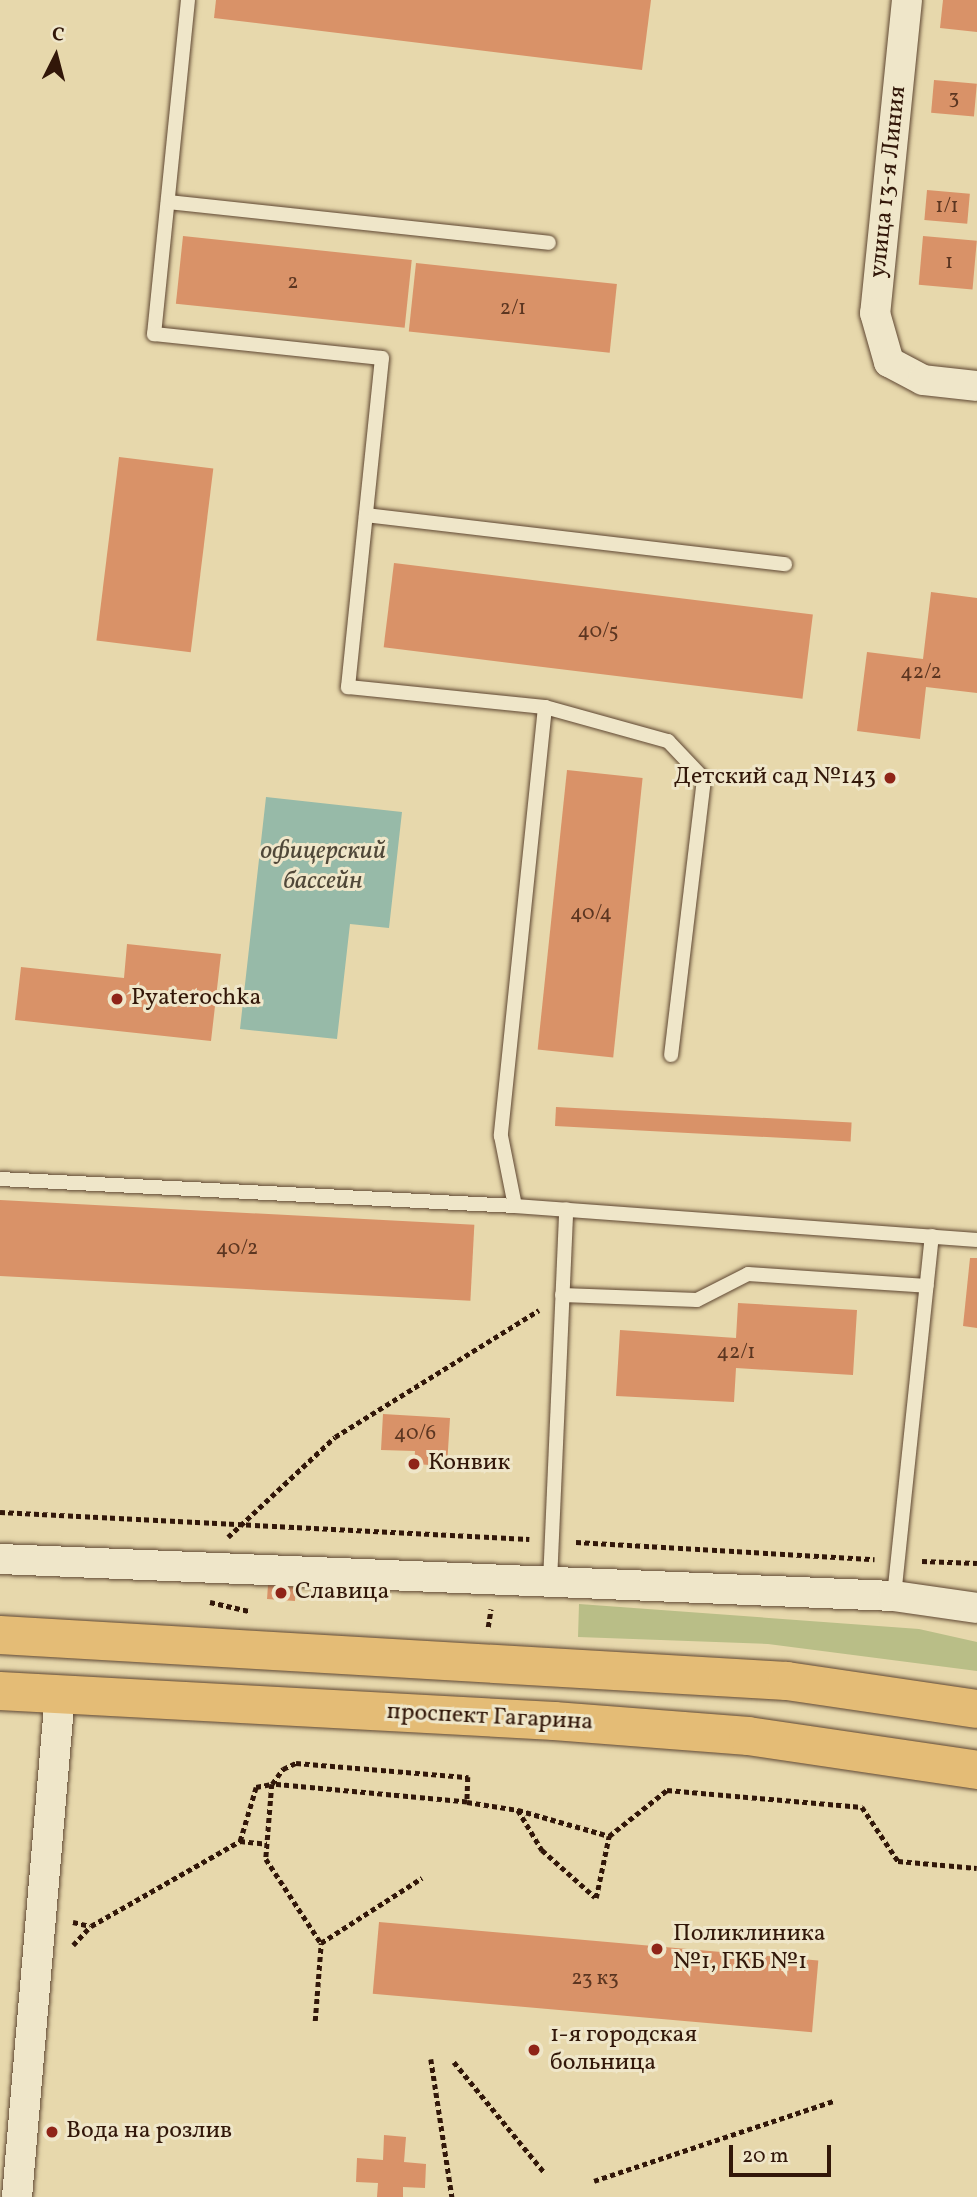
<!DOCTYPE html>
<meta charset="utf-8">
<style>
body{margin:0}
#map{position:relative;width:977px;height:2197px;overflow:hidden;background:#e7d8ac;font-family:Vollkorn,serif}
div>[style]{position:absolute}
.green>*{inset:0;background:#b9be87}
.water>*{inset:0;background:#97baa8}
.building>*{inset:0;background:#d99268;transform-origin:0 0}
.path>*{height:4.5px;margin-top:-2.25px;transform-origin:0;background:repeating-linear-gradient(90deg,#321709 0 5px,transparent 0 8.5px)}
.roads{filter:drop-shadow(0 0 2px #5f4732) drop-shadow(0 0 2px #5f4732)}
.lane>*{height:14px;margin:-7px;padding:0 7px;transform-origin:7px;border-radius:7px;background:#efe6c9}
.street>*{height:30px;margin:-15px;padding:0 15px;transform-origin:15px;border-radius:15px;background:#efe6c9}
.primary>*{height:38px;margin:-19px;padding:0 19px;transform-origin:19px;border-radius:19px;background:#e4bc76}
.dots>*{width:19px;height:19px;translate:-50% -50%;box-sizing:border-box;border:4px solid #efe6c9;border-radius:50%}
span{translate:-50% -50%;white-space:nowrap;text-align:center;line-height:1.15;-webkit-text-stroke:6px #efe6c9;paint-order:stroke}
.number-label{font-size:21px;color:#5c3621}
.number-label span{-webkit-text-stroke-width:0}
.street-label{font-size:24px;color:#321709}
.poi-label{font-size:24px;color:#321709}
.right{translate:-100% -50%;text-align:right}
.left{translate:0 -50%;text-align:left}
.water-label{font-size:26px;color:#504839;font-style:italic}
.north{position:absolute;left:21px;top:21px;width:70px;height:70px;-webkit-text-stroke:5px #efe6c9;paint-order:stroke;rotate:6deg;font-size:19px;font-weight:700;line-height:28px;text-align:center;color:#321709}
.north::after{content:'';display:block;margin:auto;width:24px;height:32px;background:#321709;clip-path:polygon(50% 0,100% 100%,50% 72%,0 100%)}
.scale{position:absolute;left:729px;top:2145px;width:102px;height:32px;box-sizing:border-box;border:4px solid #321709;border-top:0;padding-left:9px;font-size:21px;line-height:24px;white-space:nowrap;color:#321709;-webkit-text-stroke:5px #efe6c9;paint-order:stroke}
</style>
<div id="map">
<div class="green">
<div style="clip-path:polygon(579px 1604px,919px 1629px,977px 1642px,977px 1671px,768px 1644px,578px 1637px)"></div>
</div>
<div class="water">
<div style="clip-path:polygon(266px 797px,402px 812px,389px 928px,350px 924px,337px 1039px,240px 1029px)"></div>
</div>
<div class="building">
<div style="clip-path:polygon(216px 0,651px 0,642px 70px,214px 18px)"></div>
<div style="clip-path:polygon(943px 0,977px 0,977px 32px,940px 28px)"></div>
<div style="left:934px;top:80px;width:43px;height:33px;rotate:5deg"></div>
<div style="left:927px;top:190px;width:43px;height:30px;rotate:5deg"></div>
<div style="left:183px;top:236px;width:230px;height:68px;rotate:6deg"></div>
<div style="left:923px;top:236px;width:54px;height:49px;rotate:5deg"></div>
<div style="left:416px;top:263px;width:202px;height:69px;rotate:6deg"></div>
<div style="left:119px;top:457px;width:95px;height:185px;rotate:7deg"></div>
<div style="left:394px;top:563px;width:422px;height:85px;rotate:7deg"></div>
<div style="clip-path:polygon(931px 592px,977px 598px,977px 693px,926px 687px,920px 739px,857px 731px,867px 652px,923px 659px)"></div>
<div style="left:567px;top:770px;width:76px;height:281px;rotate:6deg"></div>
<div style="clip-path:polygon(127px 944px,221px 954px,211px 1041px,15px 1020px,21px 967px,124px 978px)"></div>
<div style="left:556px;top:1107px;width:296px;height:19px;rotate:3deg"></div>
<div style="left:0;top:1200px;width:475px;height:76px;rotate:3deg"></div>
<div style="clip-path:polygon(970px 1258px,977px 1258px,977px 1328px,963px 1326px)"></div>
<div style="clip-path:polygon(738px 1303px,857px 1310px,853px 1375px,736px 1368px,734px 1402px,616px 1396px,620px 1330px,736px 1338px)"></div>
<div style="clip-path:polygon(383px 1414px,450px 1418px,447px 1466px,414px 1464px,415px 1451px,381px 1450px)"></div>
<div style="left:268px;top:1585px;width:28px;height:14px;rotate:4deg"></div>
<div style="left:379px;top:1922px;width:441px;height:72px;rotate:5deg"></div>
<div style="clip-path:polygon(384px 2135px,406px 2137px,404px 2162px,426px 2164px,425px 2188px,403px 2187px,403px 2197px,377px 2197px,378px 2183px,356px 2182px,357px 2158px,383px 2160px)"></div>
</div>
<div class="path">
<div style="left:0;top:1512px;width:530px;rotate:2.92deg"></div>
<div style="left:228px;top:1537px;width:146px;rotate:-43.1deg"></div>
<div style="left:335px;top:1437px;width:240px;rotate:-31.9deg"></div>
<div style="left:576px;top:1542px;width:299px;rotate:3.3deg"></div>
<div style="left:922px;top:1561px;width:55px;rotate:2.1deg"></div>
<div style="left:210px;top:1602px;width:40px;rotate:13deg"></div>
<div style="left:488px;top:1627px;width:18px;rotate:-81deg"></div>
<div style="left:467px;top:1802px;width:52px;rotate:8.9deg"></div>
<div style="left:518px;top:1810px;width:95px;rotate:15.9deg"></div>
<div style="left:518px;top:1810px;width:47px;rotate:59deg"></div>
<div style="left:542px;top:1850px;width:71px;rotate:41.6deg"></div>
<div style="left:240px;top:1841px;width:27px;rotate:6deg"></div>
<div style="left:596px;top:1898px;width:63px;rotate:-78.2deg"></div>
<div style="left:609px;top:1836px;width:74px;rotate:-38.4deg"></div>
<div style="left:667px;top:1790px;width:196px;rotate:5deg"></div>
<div style="left:862px;top:1807px;width:65px;rotate:56.3deg"></div>
<div style="left:898px;top:1861px;width:79px;rotate:5.1deg"></div>
<div style="left:73px;top:1922px;width:17px;rotate:13deg"></div>
<div style="left:73px;top:1945px;width:26px;rotate:-47deg"></div>
<div style="left:91px;top:1926px;width:172px;rotate:-29.7deg"></div>
<div style="left:240px;top:1841px;width:56px;rotate:-73.5deg"></div>
<div style="left:256px;top:1787px;width:16px;rotate:-11deg"></div>
<div style="left:272px;top:1784px;width:19px;rotate:-54deg"></div>
<div style="left:283px;top:1769px;width:14px;rotate:-25deg"></div>
<div style="left:296px;top:1763px;width:173px;rotate:4.7deg"></div>
<div style="left:468px;top:1777px;width:25px;rotate:92deg"></div>
<div style="left:467px;top:1802px;width:196px;rotate:-174.7deg"></div>
<div style="left:272px;top:1784px;width:75px;rotate:94.6deg"></div>
<div style="left:266px;top:1859px;width:100px;rotate:56.8deg"></div>
<div style="left:315px;top:2021px;width:78px;rotate:-85.6deg"></div>
<div style="left:321px;top:1943px;width:120px;rotate:-32.8deg"></div>
<div style="left:431px;top:2059px;width:140px;rotate:81.3deg"></div>
<div style="left:454px;top:2062px;width:144px;rotate:50.7deg"></div>
<div style="left:594px;top:2181px;width:252px;rotate:-18.5deg"></div>
</div>
<div class="roads">
<div class="lane">
<div style="left:188px;top:0;width:336px;rotate:95.8deg"></div>
<div style="left:154px;top:334px;width:229px;rotate:6deg"></div>
<div style="left:382px;top:358px;width:331px;rotate:95.9deg"></div>
<div style="left:348px;top:687px;width:198px;rotate:5.8deg"></div>
<div style="left:545px;top:707px;width:431px;rotate:95.9deg"></div>
<div style="left:501px;top:1136px;width:71px;rotate:78.7deg"></div>
<div style="left:168px;top:202px;width:383px;rotate:6.1deg"></div>
<div style="left:366px;top:515px;width:422px;rotate:6.7deg"></div>
<div style="left:545px;top:707px;width:128px;rotate:15.5deg"></div>
<div style="left:668px;top:741px;width:52px;rotate:46.5deg"></div>
<div style="left:704px;top:779px;width:278px;rotate:96.8deg"></div>
<div style="left:0;top:1179px;width:516px;rotate:3deg"></div>
<div style="left:515px;top:1206px;width:463px;rotate:4.2deg"></div>
<div style="left:562px;top:1295px;width:135px;rotate:2.1deg"></div>
<div style="left:697px;top:1300px;width:57px;rotate:-27deg"></div>
<div style="left:748px;top:1274px;width:179px;rotate:3.8deg"></div>
<div style="left:550px;top:1582px;width:373px;rotate:-87.5deg"></div>
<div style="left:894px;top:1596px;width:362px;rotate:-84deg"></div>
</div>
<div class="street">
<div style="left:907px;top:0;width:315px;rotate:95.8deg"></div>
<div style="left:875px;top:313px;width:51px;rotate:74.1deg"></div>
<div style="left:889px;top:362px;width:38px;rotate:28deg"></div>
<div style="left:923px;top:380px;width:54px;rotate:6.3deg"></div>
<div style="left:0;top:1559px;width:895px;rotate:2.37deg"></div>
<div style="left:894px;top:1596px;width:84px;rotate:8.2deg"></div>
<div style="left:17px;top:2197px;width:505px;rotate:-85.11deg"></div>
</div>
<div class="primary">
<div style="left:0;top:1635px;width:788px;rotate:3.35deg"></div>
<div style="left:787px;top:1681px;width:192px;rotate:8.4deg"></div>
<div style="left:0;top:1691px;width:555px;rotate:3.1deg"></div>
<div style="left:554px;top:1721px;width:195px;rotate:4.4deg"></div>
<div style="left:748px;top:1736px;width:232px;rotate:8.4deg"></div>
</div>
</div>
<div class="dots">
<div style="left:890px;top:778px;background:#8f2418"></div>
<div style="left:117px;top:999px;background:#8f2418"></div>
<div style="left:414px;top:1464px;background:#8f2418"></div>
<div style="left:281px;top:1593px;background:#8f2418"></div>
<div style="left:657px;top:1949px;background:#8f2418"></div>
<div style="left:534px;top:2050px;background:#8f2418"></div>
<div style="left:52px;top:2132px;background:#8f2418"></div>
</div>
<div class="number-label">
<span style="left:954px;top:98px">3</span>
<span style="left:947px;top:207px">1/1</span>
<span style="left:949px;top:263px">1</span>
<span style="left:293px;top:283px">2</span>
<span style="left:513px;top:309px">2/1</span>
<span style="left:598px;top:632px">40/5</span>
<span style="left:921px;top:673px">42/2</span>
<span style="left:591px;top:914px">40/4</span>
<span style="left:237px;top:1249px">40/2</span>
<span style="left:736px;top:1353px">42/1</span>
<span style="left:415px;top:1434px">40/6</span>
<span style="left:595px;top:1979px">23 к3</span>
</div>
<div class="street-label">
<span style="left:889px;top:182px;rotate:-84deg">улица 13-я Линия</span>
<span style="left:490px;top:1718px;rotate:3deg">проспект Гагарина</span>
</div>
<div class="poi-label">
<span class="right" style="left:876px;top:778px">Детский сад №143</span>
<span class="left" style="left:131px;top:999px">Pyaterochka</span>
<span class="left" style="left:428px;top:1464px">Конвик</span>
<span class="left" style="left:295px;top:1593px">Славица</span>
<span class="left" style="left:673px;top:1949px">Поликлиника<br>№1, ГКБ №1</span>
<span class="left" style="left:550px;top:2050px">1-я городская<br>больница</span>
<span class="left" style="left:66px;top:2132px">Вода на розлив</span>
</div>
<div class="water-label">
<span style="left:323px;top:867px">офицерский<br>бассейн</span>
</div>
<div class="north">С</div>
<div class="scale">20 m</div>
</div>
